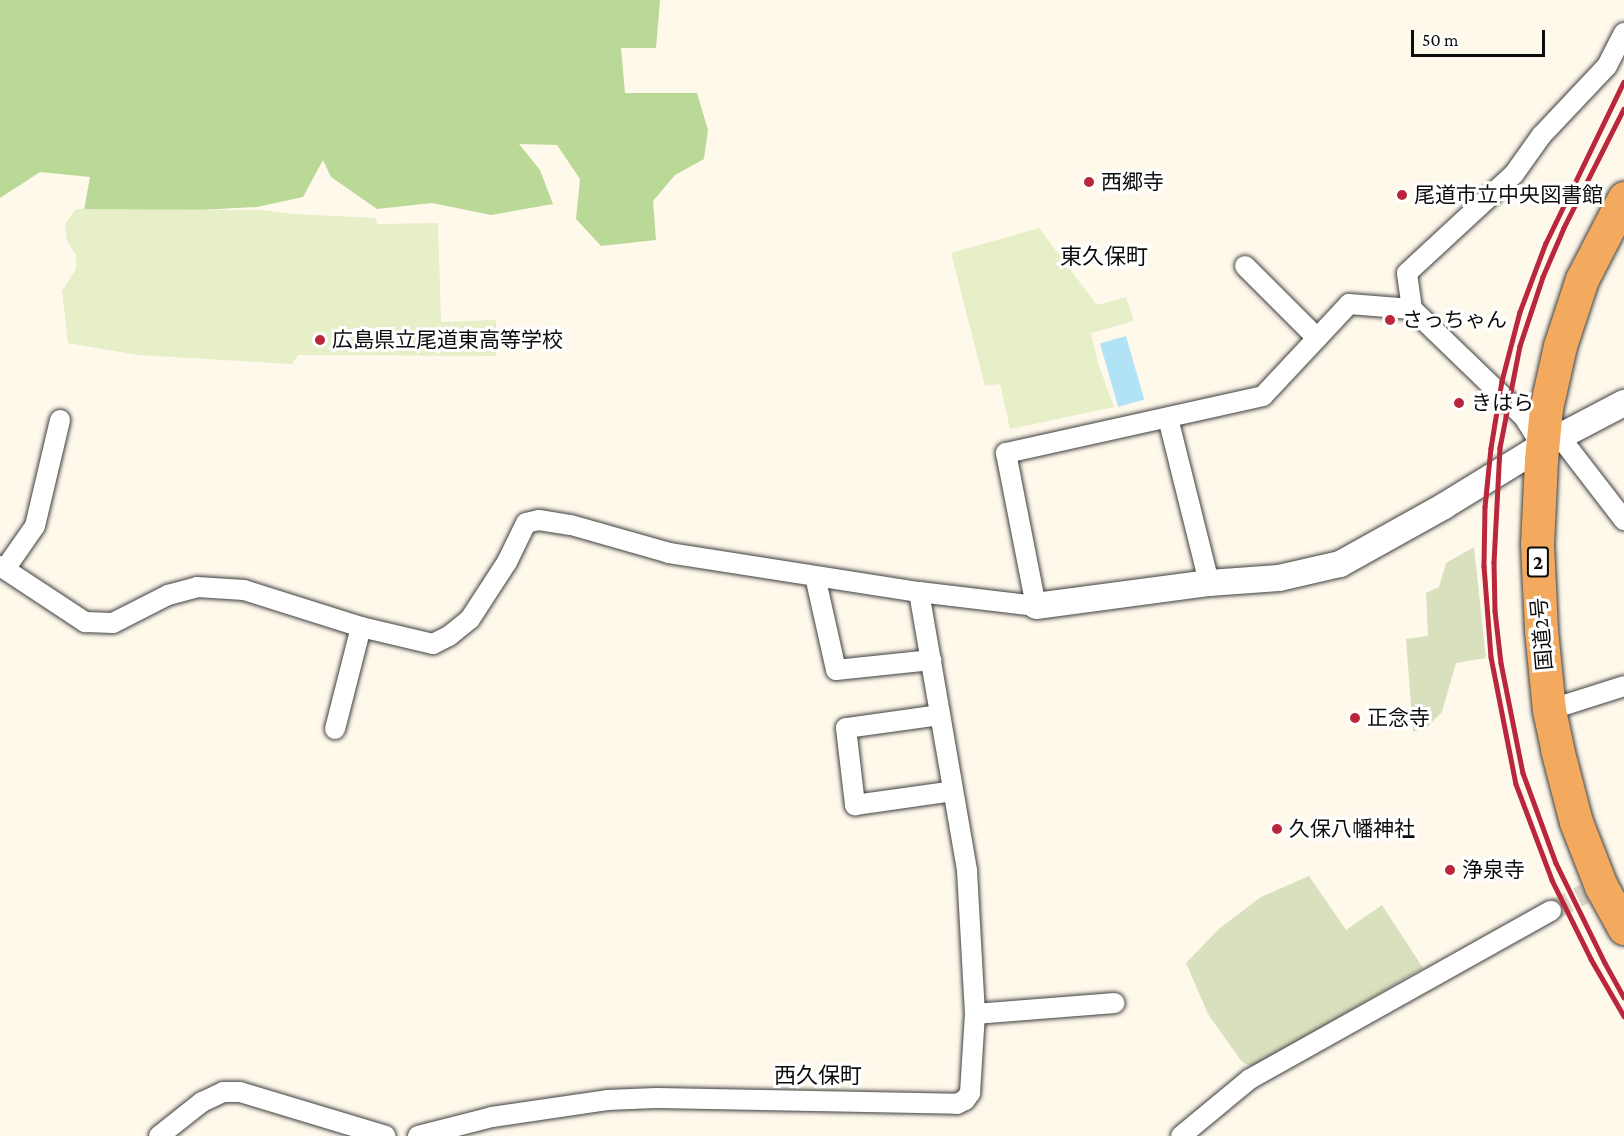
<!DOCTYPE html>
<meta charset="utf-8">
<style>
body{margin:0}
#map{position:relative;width:1624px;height:1136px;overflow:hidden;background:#fff9ec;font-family:"Crimson Pro","Noto Sans JP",serif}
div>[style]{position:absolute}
.forest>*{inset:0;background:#bad996}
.cemetery>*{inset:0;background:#d8e0be}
.pitch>*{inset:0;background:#e6efc8}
.water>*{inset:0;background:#b2e2f5;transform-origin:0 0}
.minor-tunnel>*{height:20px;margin-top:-10px;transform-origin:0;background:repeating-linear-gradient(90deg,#dbd5ca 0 20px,transparent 0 30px)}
.roads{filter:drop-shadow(0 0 2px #3f3f3f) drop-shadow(0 0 2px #3f3f3f)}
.minor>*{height:20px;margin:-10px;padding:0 10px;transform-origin:10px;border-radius:10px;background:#fff}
.tertiary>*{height:26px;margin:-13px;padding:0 13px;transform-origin:13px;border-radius:13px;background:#fff}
.trunk>*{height:33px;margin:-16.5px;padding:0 16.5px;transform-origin:16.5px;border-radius:16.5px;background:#f4aa5e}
.rail>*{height:4.5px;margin:-2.25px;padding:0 2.25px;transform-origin:2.25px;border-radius:2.25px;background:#ba273c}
.dots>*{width:16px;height:16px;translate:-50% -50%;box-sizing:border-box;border:3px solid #fff;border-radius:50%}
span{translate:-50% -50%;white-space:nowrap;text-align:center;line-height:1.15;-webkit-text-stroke:6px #fff;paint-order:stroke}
.shield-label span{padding:2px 4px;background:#fff;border:2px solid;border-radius:4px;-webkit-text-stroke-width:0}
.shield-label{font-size:20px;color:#0c0c0c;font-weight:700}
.poi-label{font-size:21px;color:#0c0c0c}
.left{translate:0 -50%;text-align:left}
.street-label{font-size:21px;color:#0c0c0c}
.neighbourhood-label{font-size:22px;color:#0c0c0c}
.scale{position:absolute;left:1411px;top:30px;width:134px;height:27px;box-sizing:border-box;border:3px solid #0c0c0c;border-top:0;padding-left:8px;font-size:18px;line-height:21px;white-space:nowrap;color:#0c0c0c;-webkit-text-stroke:4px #fff;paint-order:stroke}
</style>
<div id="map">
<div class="forest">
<div style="clip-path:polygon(0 0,660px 0,656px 48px,621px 48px,625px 93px,697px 93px,708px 130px,704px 159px,675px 175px,653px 201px,656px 240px,601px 246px,576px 219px,580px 179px,557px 145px,519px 144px,540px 170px,553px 204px,491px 215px,432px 203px,377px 209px,331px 177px,323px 160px,303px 197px,257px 207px,83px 216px,90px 177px,40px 172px,0 198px)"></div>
</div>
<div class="cemetery">
<div style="clip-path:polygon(1474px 547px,1486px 658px,1456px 663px,1442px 712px,1427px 727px,1413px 732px,1406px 639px,1428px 636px,1426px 593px,1439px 587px,1446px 563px)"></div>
<div style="clip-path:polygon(1309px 876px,1346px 930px,1382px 905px,1423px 968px,1253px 1067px,1242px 1062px,1208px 1014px,1186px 963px,1220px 928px,1261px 897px)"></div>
</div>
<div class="pitch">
<div style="clip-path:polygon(76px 209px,261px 210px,294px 214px,376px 218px,377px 224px,438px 223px,441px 322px,496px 320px,496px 356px,298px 355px,292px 364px,138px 355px,68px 343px,62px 291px,76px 269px,76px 255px,67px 241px,65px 224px)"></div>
<div style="clip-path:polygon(1039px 228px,1097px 305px,1126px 297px,1134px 321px,1091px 333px,1098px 363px,1114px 407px,1010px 429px,1000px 384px,985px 386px,951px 253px)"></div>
</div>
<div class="water">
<div style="left:1126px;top:336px;width:66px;height:27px;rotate:74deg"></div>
</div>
<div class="minor-tunnel">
<div style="left:1551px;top:911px;width:38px;rotate:-27deg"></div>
</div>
<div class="roads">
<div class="minor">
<div style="left:1245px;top:266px;width:102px;rotate:45deg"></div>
<div style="left:1168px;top:418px;width:170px;rotate:76deg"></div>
<div style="left:1560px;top:437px;width:105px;rotate:52.4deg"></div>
<div style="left:1542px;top:446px;width:34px;rotate:-122deg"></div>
<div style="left:1524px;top:417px;width:156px;rotate:-136deg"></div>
<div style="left:1412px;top:309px;width:36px;rotate:-98deg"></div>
<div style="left:1407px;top:273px;width:146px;rotate:-42.8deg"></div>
<div style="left:1514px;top:174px;width:47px;rotate:-54.6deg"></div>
<div style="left:1541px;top:136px;width:96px;rotate:-46.7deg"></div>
<div style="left:1607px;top:66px;width:37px;rotate:-63deg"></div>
<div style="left:0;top:566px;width:102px;rotate:33.4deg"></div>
<div style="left:85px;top:622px;width:28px;rotate:2deg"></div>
<div style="left:113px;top:623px;width:62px;rotate:-27deg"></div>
<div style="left:168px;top:595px;width:30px;rotate:-15deg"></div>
<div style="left:197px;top:587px;width:47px;rotate:3.7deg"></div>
<div style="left:244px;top:590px;width:123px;rotate:17.5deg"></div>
<div style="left:361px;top:627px;width:74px;rotate:13.3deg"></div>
<div style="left:433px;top:644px;width:18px;rotate:-27deg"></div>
<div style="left:449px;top:636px;width:27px;rotate:-39deg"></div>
<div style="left:470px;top:619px;width:68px;rotate:-57deg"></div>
<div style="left:507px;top:562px;width:43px;rotate:-64deg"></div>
<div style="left:526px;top:523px;width:13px;rotate:-13deg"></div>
<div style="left:539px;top:520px;width:32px;rotate:9deg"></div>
<div style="left:571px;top:525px;width:102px;rotate:15.9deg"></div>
<div style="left:669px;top:553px;width:253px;rotate:8.9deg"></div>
<div style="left:919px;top:592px;width:118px;rotate:6.8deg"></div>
<div style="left:1036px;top:606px;width:156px;rotate:-101.1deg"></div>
<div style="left:1006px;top:453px;width:263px;rotate:-12.5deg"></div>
<div style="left:1263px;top:396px;width:126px;rotate:-46.9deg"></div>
<div style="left:1349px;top:304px;width:63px;rotate:4.5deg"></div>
<div style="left:5px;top:569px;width:52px;rotate:-55.1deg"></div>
<div style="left:35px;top:526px;width:109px;rotate:-76.7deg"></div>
<div style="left:815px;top:576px;width:96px;rotate:77.4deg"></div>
<div style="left:836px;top:670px;width:96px;rotate:-6deg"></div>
<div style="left:1549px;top:710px;width:79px;rotate:-17.7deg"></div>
<div style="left:940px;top:715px;width:95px;rotate:172.1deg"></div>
<div style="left:846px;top:728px;width:78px;rotate:83.3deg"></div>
<div style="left:855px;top:805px;width:99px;rotate:-8.1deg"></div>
<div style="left:335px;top:729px;width:105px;rotate:-75.7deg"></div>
<div style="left:975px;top:1014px;width:140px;rotate:-4.5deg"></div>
<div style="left:159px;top:1136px;width:55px;rotate:-38.3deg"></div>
<div style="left:202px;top:1102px;width:23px;rotate:-25deg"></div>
<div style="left:223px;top:1092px;width:17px"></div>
<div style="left:240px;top:1092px;width:152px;rotate:16.8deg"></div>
<div style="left:418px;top:1136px;width:76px;rotate:-14.4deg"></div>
<div style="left:492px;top:1117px;width:116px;rotate:-8.4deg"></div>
<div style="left:607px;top:1100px;width:51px;rotate:-2.2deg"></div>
<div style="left:658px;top:1098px;width:299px;rotate:1.1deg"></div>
<div style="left:957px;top:1104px;width:9px;rotate:-27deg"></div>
<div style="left:965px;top:1100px;width:9px;rotate:-54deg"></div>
<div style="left:970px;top:1093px;width:79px;rotate:-86.4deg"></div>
<div style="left:975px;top:1014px;width:144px;rotate:-93.2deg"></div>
<div style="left:967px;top:870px;width:282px;rotate:-99.8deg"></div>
<div style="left:1181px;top:1136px;width:89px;rotate:-39.6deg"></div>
<div style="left:1250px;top:1079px;width:345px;rotate:-29.2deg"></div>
</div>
<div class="tertiary">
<div style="left:1036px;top:606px;width:175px;rotate:-7.6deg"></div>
<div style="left:1209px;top:583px;width:70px;rotate:-4.1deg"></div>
<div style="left:1279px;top:578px;width:63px;rotate:-12.9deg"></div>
<div style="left:1340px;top:564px;width:119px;rotate:-29.1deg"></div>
<div style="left:1444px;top:506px;width:115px;rotate:-31.5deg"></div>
<div style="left:1542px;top:446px;width:93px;rotate:-27.7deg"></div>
</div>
<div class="trunk">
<div style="left:1624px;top:198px;width:91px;rotate:117.4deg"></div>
<div style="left:1582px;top:279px;width:71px;rotate:108.2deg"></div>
<div style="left:1560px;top:346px;width:64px;rotate:102.7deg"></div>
<div style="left:1546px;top:408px;width:52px;rotate:95.5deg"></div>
<div style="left:1541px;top:460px;width:84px;rotate:92.7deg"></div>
<div style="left:1537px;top:544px;width:86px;rotate:87.3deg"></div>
<div style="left:1541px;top:630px;width:80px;rotate:84.3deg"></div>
<div style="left:1549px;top:710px;width:40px;rotate:78deg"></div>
<div style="left:1557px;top:749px;width:75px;rotate:75.4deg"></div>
<div style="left:1576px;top:822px;width:69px;rotate:68.7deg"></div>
<div style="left:1601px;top:886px;width:48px;rotate:61.3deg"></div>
</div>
</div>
<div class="rail">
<div style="left:1624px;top:82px;width:179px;rotate:115.8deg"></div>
<div style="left:1546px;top:243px;width:74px;rotate:110.6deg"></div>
<div style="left:1520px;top:312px;width:71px;rotate:104.6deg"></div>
<div style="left:1502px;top:381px;width:68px;rotate:99.3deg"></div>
<div style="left:1491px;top:448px;width:59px;rotate:95.8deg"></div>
<div style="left:1485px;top:507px;width:59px;rotate:91deg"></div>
<div style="left:1484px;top:566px;width:91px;rotate:85.6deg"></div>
<div style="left:1491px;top:657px;width:129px;rotate:78.9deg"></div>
<div style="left:1516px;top:784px;width:103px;rotate:69.4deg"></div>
<div style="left:1552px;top:880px;width:88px;rotate:63.7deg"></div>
<div style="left:1591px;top:959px;width:66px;rotate:59.9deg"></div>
<div style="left:1624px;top:109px;width:133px;rotate:116.8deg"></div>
<div style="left:1564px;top:228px;width:53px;rotate:113.2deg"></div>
<div style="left:1543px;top:277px;width:73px;rotate:108.4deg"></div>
<div style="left:1520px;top:346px;width:104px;rotate:101.1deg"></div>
<div style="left:1500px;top:448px;width:114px;rotate:93deg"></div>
<div style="left:1494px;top:562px;width:49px;rotate:88.8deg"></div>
<div style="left:1495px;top:611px;width:52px;rotate:83.4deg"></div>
<div style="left:1501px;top:663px;width:112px;rotate:78.7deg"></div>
<div style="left:1523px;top:773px;width:96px;rotate:69.9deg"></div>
<div style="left:1556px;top:863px;width:111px;rotate:63.9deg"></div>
<div style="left:1605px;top:963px;width:39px;rotate:61deg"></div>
</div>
<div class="dots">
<div style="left:1089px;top:182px;background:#ba273c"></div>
<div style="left:1402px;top:195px;background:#ba273c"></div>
<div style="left:1390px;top:320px;background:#ba273c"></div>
<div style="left:320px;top:340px;background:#ba273c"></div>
<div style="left:1459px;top:403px;background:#ba273c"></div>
<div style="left:1355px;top:718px;background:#ba273c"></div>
<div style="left:1277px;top:829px;background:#ba273c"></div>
<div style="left:1450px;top:870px;background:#ba273c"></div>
</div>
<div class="shield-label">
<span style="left:1538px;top:562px">2</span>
</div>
<div class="poi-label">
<span class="left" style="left:1101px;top:182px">西郷寺</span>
<span class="left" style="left:1414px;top:195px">尾道市立中央図書館</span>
<span class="left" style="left:1402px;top:320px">さっちゃん</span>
<span class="left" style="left:332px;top:340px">広島県立尾道東高等学校</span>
<span class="left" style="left:1471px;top:403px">きはら</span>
<span class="left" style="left:1367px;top:718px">正念寺</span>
<span class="left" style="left:1289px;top:829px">久保八幡神社</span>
<span class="left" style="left:1462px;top:870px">浄泉寺</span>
</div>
<div class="street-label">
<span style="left:1542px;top:634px;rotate:-95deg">国道2号</span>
</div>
<div class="neighbourhood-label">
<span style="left:1104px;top:257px">東久保町</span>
<span style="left:818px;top:1076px">西久保町</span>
</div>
<div class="scale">50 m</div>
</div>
